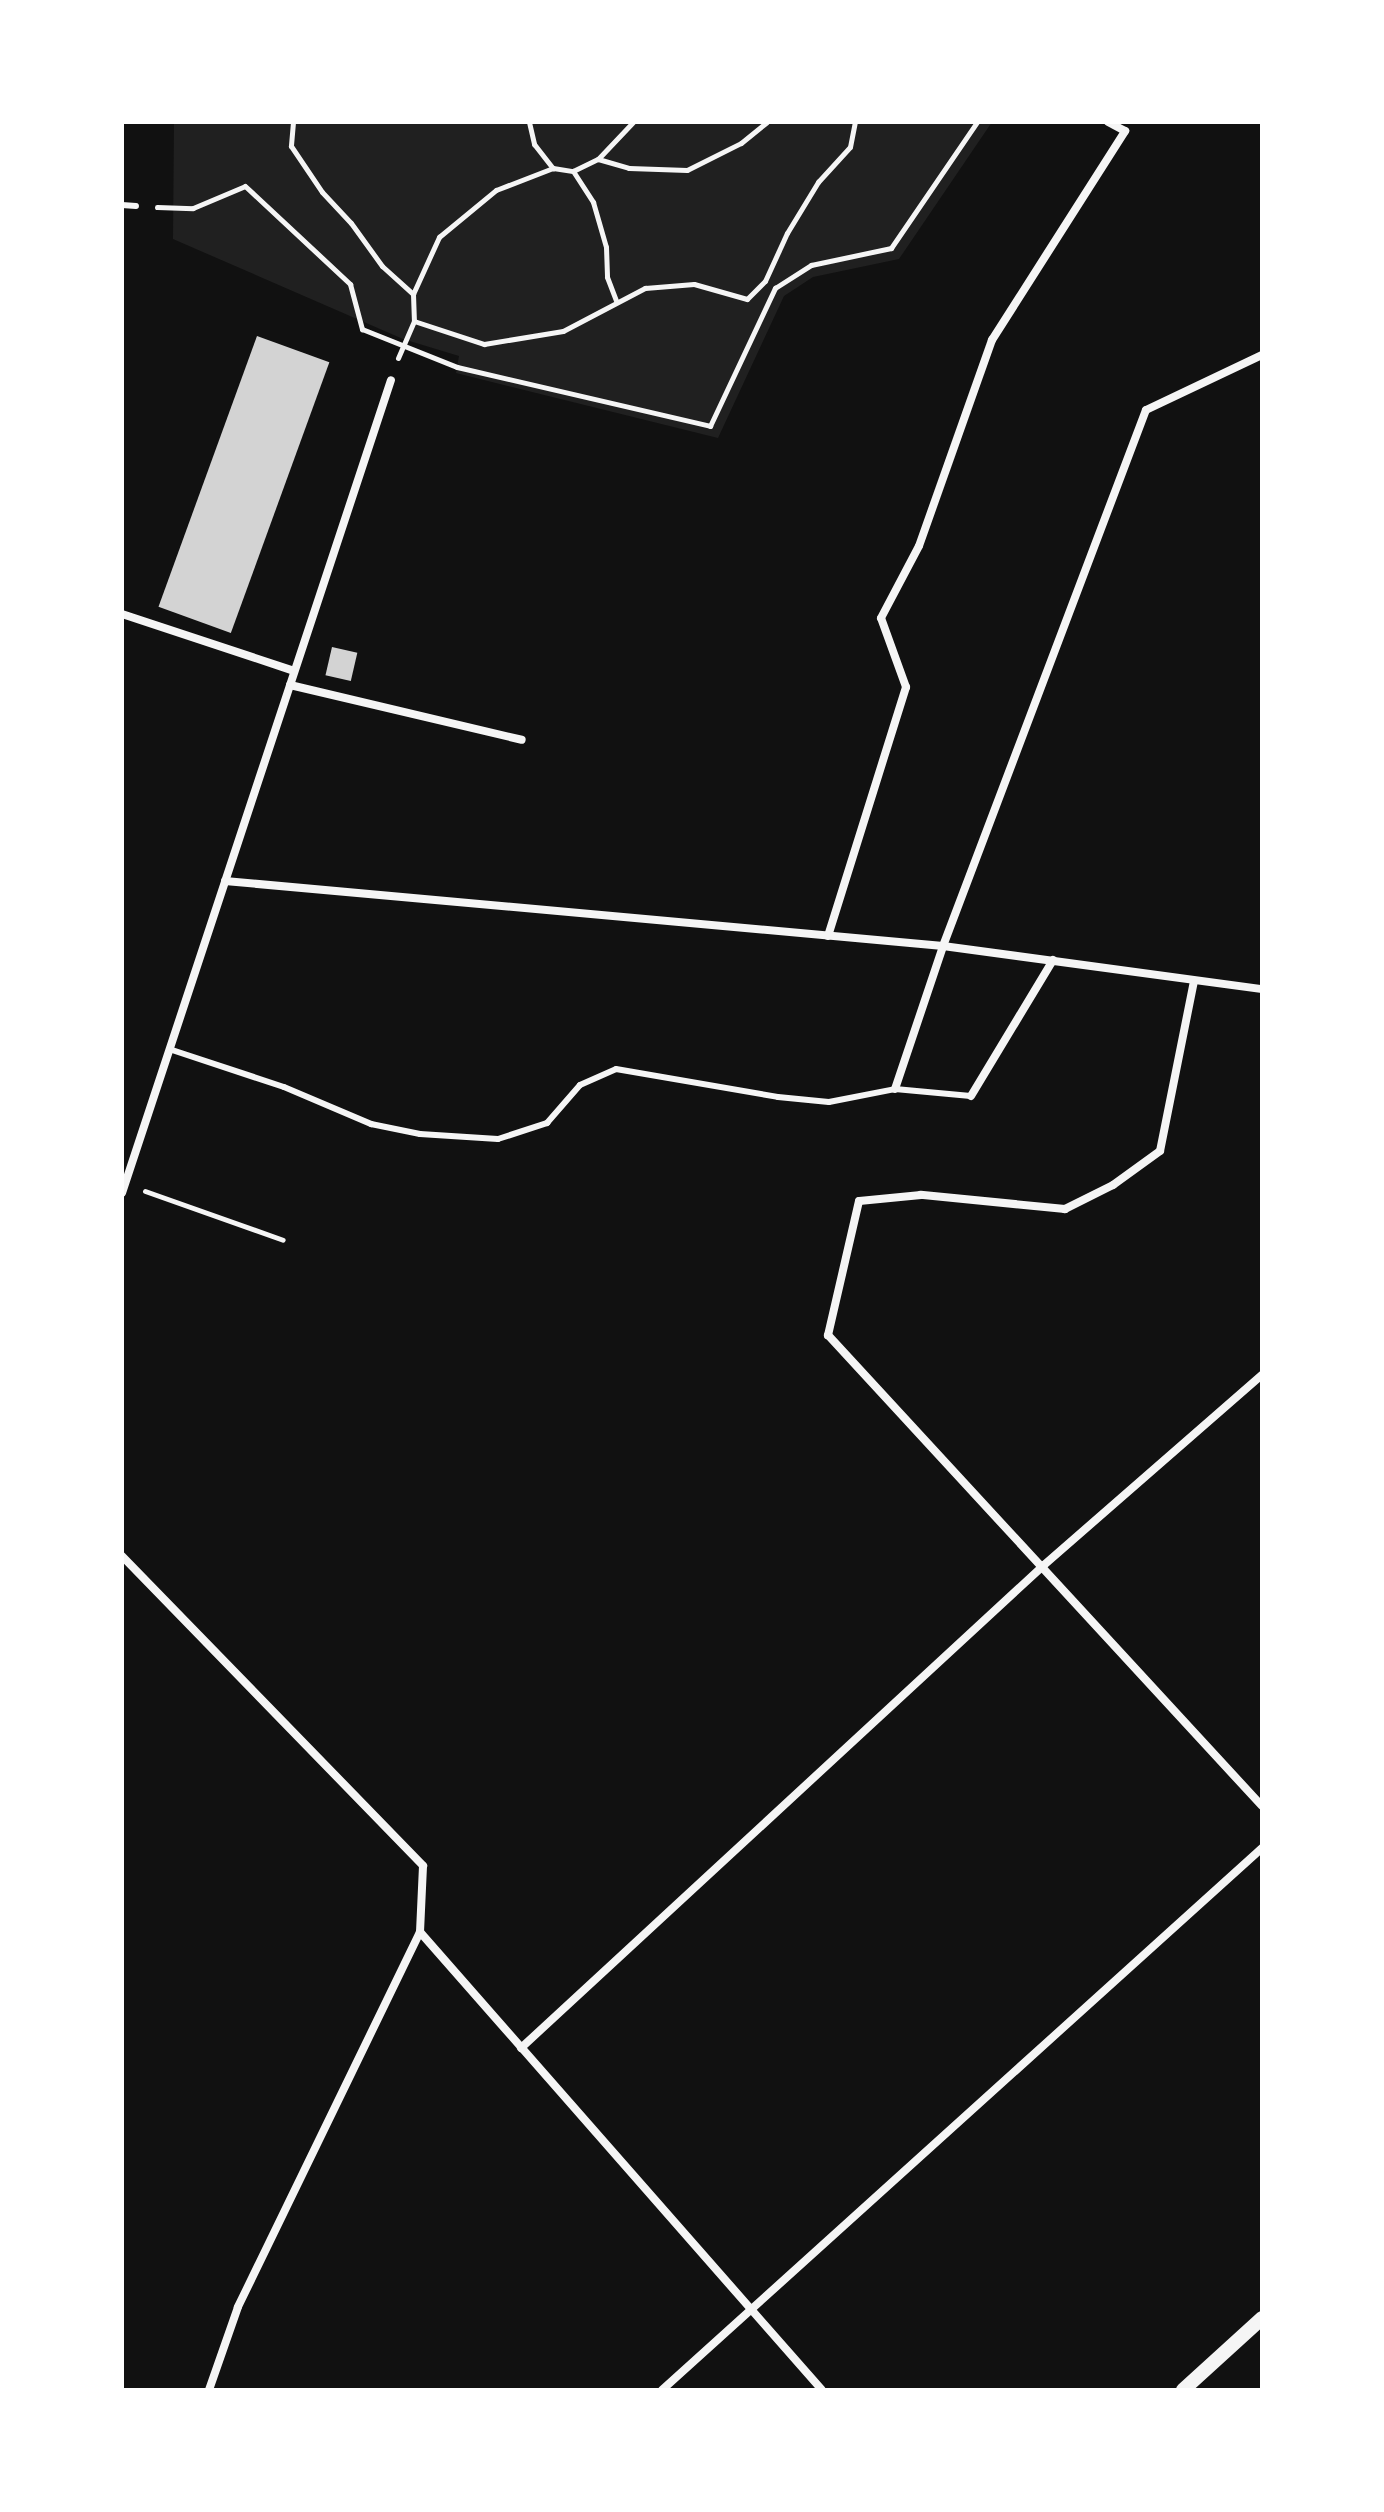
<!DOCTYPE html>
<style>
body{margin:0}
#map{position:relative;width:1384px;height:2512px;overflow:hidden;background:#111;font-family:Montserrat,sans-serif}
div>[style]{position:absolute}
.green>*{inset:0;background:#202020}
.building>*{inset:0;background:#d3d3d3;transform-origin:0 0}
.path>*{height:5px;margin:-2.5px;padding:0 2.5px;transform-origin:2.5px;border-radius:2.5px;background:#f5f5f5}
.service>*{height:6px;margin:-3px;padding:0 3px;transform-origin:3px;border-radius:3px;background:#f5f5f5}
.minor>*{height:8px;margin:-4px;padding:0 4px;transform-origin:4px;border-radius:4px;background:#f5f5f5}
.tertiary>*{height:14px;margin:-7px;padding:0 7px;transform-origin:7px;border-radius:7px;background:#f5f5f5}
span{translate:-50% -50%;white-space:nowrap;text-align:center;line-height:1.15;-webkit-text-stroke:7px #fff;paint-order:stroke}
.frame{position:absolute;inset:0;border:124px solid #fff;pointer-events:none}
</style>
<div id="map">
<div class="green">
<div style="clip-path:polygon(174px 122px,992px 122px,899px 259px,813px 277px,784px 296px,718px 438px,456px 373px,459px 356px,403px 339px,173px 239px)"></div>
</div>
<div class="building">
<div style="left:257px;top:336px;width:77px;height:288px;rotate:20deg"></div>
<div style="left:332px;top:647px;width:26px;height:29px;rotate:13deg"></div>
</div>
<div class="path">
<div style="left:293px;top:122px;width:24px;rotate:95deg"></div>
<div style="left:291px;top:146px;width:55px;rotate:56deg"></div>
<div style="left:322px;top:192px;width:42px;rotate:46.9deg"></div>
<div style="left:351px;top:223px;width:53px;rotate:54.2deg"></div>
<div style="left:382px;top:266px;width:42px;rotate:42.1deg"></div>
<div style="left:413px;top:294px;width:27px;rotate:88deg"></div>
<div style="left:529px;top:122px;width:23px;rotate:77deg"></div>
<div style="left:534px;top:144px;width:31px;rotate:52deg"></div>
<div style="left:598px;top:159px;width:32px;rotate:16deg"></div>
<div style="left:629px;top:168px;width:58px;rotate:2deg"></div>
<div style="left:687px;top:170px;width:60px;rotate:-26.6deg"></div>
<div style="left:741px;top:143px;width:33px;rotate:-39deg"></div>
<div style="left:573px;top:171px;width:37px;rotate:57deg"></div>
<div style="left:593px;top:202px;width:47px;rotate:73.9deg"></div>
<div style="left:606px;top:247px;width:30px;rotate:88deg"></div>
<div style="left:607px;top:277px;width:25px;rotate:69deg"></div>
<div style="left:157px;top:207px;width:36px;rotate:2deg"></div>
<div style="left:193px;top:208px;width:56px;rotate:-22.9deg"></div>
<div style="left:245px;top:186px;width:144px;rotate:43deg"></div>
<div style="left:350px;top:284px;width:47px;rotate:75.1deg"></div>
<div style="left:362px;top:329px;width:102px;rotate:21.8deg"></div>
<div style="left:457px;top:367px;width:260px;rotate:13.1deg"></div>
<div style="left:710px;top:426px;width:153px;rotate:-64.8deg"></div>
<div style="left:775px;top:288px;width:43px;rotate:-32.6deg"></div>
<div style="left:811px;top:265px;width:82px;rotate:-12deg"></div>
<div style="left:891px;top:248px;width:153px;rotate:-55.7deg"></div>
<div style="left:413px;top:294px;width:63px;rotate:-65.5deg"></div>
<div style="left:439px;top:237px;width:74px;rotate:-39.5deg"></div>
<div style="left:496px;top:190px;width:61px;rotate:-21.1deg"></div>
<div style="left:553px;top:168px;width:20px;rotate:9deg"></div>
<div style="left:573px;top:171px;width:28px;rotate:-26deg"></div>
<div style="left:598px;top:159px;width:51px;rotate:-46.6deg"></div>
<div style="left:398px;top:358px;width:40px;rotate:-66.6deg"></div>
<div style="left:414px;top:321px;width:74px;rotate:18.2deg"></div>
<div style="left:484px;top:344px;width:80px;rotate:-9.3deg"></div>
<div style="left:563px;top:331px;width:93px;rotate:-27.7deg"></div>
<div style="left:645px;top:288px;width:49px;rotate:-4.7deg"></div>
<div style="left:694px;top:284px;width:55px;rotate:15.8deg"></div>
<div style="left:747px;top:299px;width:25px;rotate:-45deg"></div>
<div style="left:765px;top:281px;width:53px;rotate:-65.4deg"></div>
<div style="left:787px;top:233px;width:60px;rotate:-58.7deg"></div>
<div style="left:818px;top:182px;width:47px;rotate:-47.6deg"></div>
<div style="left:850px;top:147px;width:25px;rotate:-79deg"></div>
<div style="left:145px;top:1191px;width:146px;rotate:19.5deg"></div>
</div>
<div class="service">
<div style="left:122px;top:205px;width:14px;rotate:4deg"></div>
<div style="left:169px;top:1049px;width:121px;rotate:18.3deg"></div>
<div style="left:284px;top:1087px;width:95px;rotate:23deg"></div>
<div style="left:371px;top:1124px;width:50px;rotate:11.5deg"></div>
<div style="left:420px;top:1134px;width:78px;rotate:3.7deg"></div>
<div style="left:498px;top:1139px;width:52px;rotate:-18.1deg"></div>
<div style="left:547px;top:1123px;width:50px;rotate:-49deg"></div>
<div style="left:580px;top:1085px;width:39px;rotate:-24deg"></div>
<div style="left:616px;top:1069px;width:164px;rotate:9.8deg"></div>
<div style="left:778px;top:1097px;width:51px;rotate:5.6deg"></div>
<div style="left:829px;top:1102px;width:67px;rotate:-11.1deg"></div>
<div style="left:895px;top:1089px;width:76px;rotate:5.3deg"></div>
</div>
<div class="minor">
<div style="left:122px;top:614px;width:181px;rotate:18.3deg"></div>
<div style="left:290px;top:685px;width:238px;rotate:13.3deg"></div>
<div style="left:225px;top:881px;width:721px;rotate:5.17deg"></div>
<div style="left:943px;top:946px;width:322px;rotate:7.7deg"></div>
<div style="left:828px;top:936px;width:261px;rotate:-72.6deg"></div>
<div style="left:906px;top:687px;width:73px;rotate:-109.9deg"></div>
<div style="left:881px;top:618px;width:81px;rotate:-62.2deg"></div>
<div style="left:919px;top:546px;width:219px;rotate:-70.5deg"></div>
<div style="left:992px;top:340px;width:248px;rotate:-57.5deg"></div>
<div style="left:1125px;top:131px;width:19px;rotate:-152deg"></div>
<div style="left:1194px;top:981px;width:173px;rotate:101.3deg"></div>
<div style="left:1160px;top:1151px;width:58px;rotate:144.1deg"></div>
<div style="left:1113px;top:1185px;width:54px;rotate:153.4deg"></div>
<div style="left:1065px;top:1209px;width:145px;rotate:-174.4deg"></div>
<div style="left:921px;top:1195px;width:62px;rotate:174.5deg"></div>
<div style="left:859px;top:1201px;width:138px;rotate:103deg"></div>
<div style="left:828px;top:1335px;width:640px;rotate:47.34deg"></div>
<div style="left:895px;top:1089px;width:151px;rotate:-71.4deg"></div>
<div style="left:943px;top:946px;width:573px;rotate:-69.26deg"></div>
<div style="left:1146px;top:410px;width:128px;rotate:-25.4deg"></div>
<div style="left:971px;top:1096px;width:159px;rotate:-58.9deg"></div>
<div style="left:122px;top:1193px;width:856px;rotate:-71.69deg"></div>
<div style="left:122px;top:1556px;width:432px;rotate:45.8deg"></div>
<div style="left:423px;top:1866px;width:66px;rotate:92.6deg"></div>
<div style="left:420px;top:1932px;width:417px;rotate:115.9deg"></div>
<div style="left:238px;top:2307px;width:88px;rotate:109.3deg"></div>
<div style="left:420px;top:1932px;width:609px;rotate:48.73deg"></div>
<div style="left:521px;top:2048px;width:712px;rotate:-42.72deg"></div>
<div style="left:1044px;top:1565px;width:289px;rotate:-41.1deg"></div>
<div style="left:662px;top:2390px;width:809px;rotate:-42.09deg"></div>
</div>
<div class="tertiary">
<div style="left:1183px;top:2390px;width:107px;rotate:-42.3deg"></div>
</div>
<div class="frame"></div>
</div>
